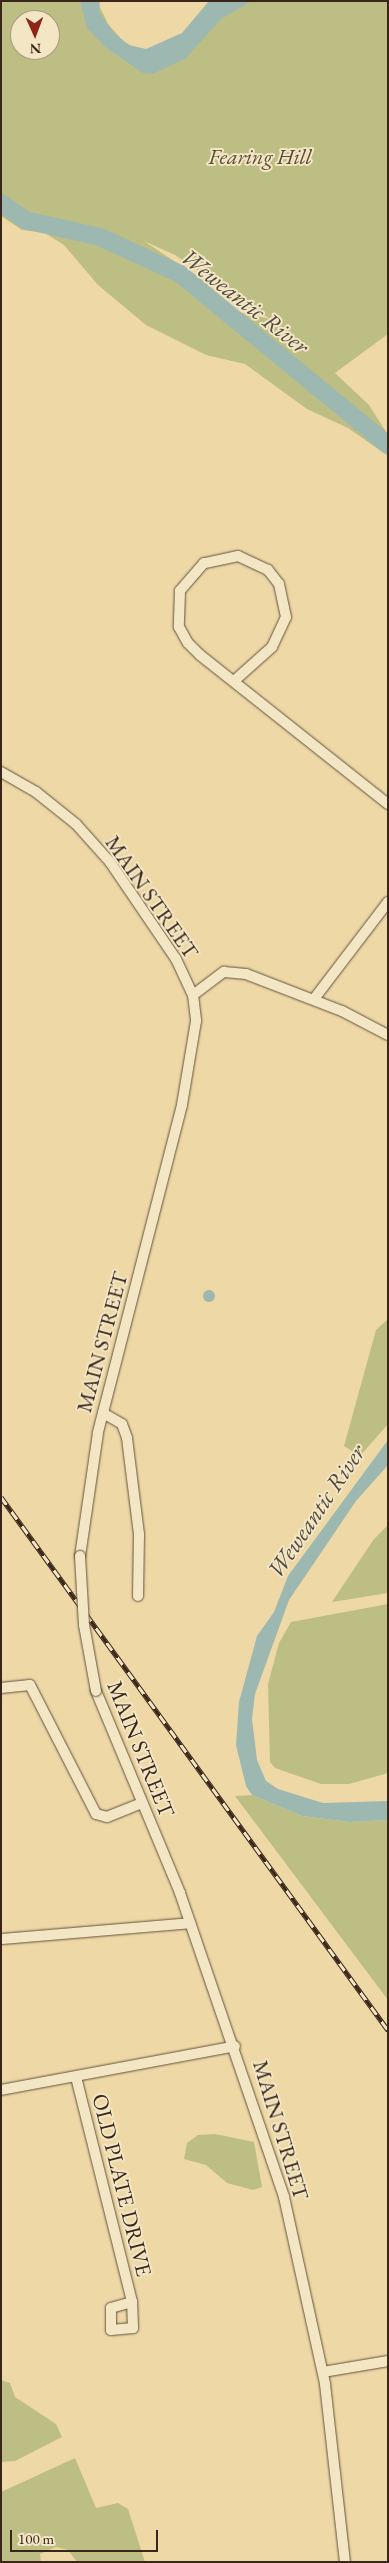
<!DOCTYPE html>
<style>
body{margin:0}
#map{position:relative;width:389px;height:2563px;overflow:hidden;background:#edd8a6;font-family:"EB Garamond",serif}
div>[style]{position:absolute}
.green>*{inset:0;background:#bdbe83}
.water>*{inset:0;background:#9cb8b1}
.round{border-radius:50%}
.river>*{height:18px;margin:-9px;padding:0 9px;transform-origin:9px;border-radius:9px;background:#9cb8b1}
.roads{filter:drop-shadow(0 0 1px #66523d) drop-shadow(0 0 1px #66523d)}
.minor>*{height:10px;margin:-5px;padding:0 5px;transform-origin:5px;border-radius:5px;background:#f3e6c5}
.rail>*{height:5px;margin-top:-2.5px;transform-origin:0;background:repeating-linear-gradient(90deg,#f3e6c5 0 9px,#39251a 0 18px);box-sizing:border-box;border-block:1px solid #39251a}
.bridges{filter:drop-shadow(0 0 1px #66523d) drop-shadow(0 0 1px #66523d)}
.minor-bridge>*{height:10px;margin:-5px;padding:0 5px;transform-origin:5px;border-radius:5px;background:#f3e6c5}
span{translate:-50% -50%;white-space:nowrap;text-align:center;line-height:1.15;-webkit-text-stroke:4px #f3e6c5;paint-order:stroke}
.park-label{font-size:22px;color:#5a4b34;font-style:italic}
.street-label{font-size:22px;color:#39251a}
.water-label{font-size:24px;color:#524a40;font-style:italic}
.frame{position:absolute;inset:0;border:2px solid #39251a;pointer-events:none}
.north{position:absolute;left:10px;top:10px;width:50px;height:50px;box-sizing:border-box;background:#f3e6c5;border:1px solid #a99981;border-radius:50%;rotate:178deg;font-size:14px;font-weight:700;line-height:20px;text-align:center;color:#39251a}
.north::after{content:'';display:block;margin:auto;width:18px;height:22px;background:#8f2418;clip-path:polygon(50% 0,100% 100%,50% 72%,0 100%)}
.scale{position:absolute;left:10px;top:2530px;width:148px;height:22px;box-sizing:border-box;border:2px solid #39251a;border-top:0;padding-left:6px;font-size:15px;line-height:18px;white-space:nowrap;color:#39251a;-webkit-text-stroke:4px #f3e6c5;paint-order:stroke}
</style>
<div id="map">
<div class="green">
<div style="clip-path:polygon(evenodd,1px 1px,97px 1px,108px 24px,125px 43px,159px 58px,214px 1px,388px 1px,388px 334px,335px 373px,369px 405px,388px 435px,388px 456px,348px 428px,307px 409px,245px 364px,206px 355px,146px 325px,98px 285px,64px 245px,45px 233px,22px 230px,1px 216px,1px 1px,20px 20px,50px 20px,50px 50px,20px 50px,20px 20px,1px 1px,144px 241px,175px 255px,270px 319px,238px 312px,204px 281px,144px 241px)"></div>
<div style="clip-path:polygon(388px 1319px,388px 1424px,360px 1456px,344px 1446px,376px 1330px)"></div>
<div style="clip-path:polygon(388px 1525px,388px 1593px,332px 1602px,374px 1539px)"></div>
<div style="clip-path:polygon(388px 1604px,388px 1773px,349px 1784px,321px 1784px,275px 1768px,270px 1762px,268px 1684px,279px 1643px,291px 1622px)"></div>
<div style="clip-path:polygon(252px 1795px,302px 1816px,349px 1822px,388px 1820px,388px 2000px,235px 1796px)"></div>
<div style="clip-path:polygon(215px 2134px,254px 2142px,262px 2187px,253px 2190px,227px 2183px,206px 2165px,184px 2159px,187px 2143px,198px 2135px)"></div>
<div style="clip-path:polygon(1px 2380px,10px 2383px,15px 2397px,56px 2424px,62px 2437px,15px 2461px,1px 2462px)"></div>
<div style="clip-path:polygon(75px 2458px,96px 2508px,118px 2503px,128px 2509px,145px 2562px,77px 2562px,68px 2550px,56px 2547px,40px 2554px,41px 2562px,1px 2562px,1px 2492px)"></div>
</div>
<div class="water">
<div style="clip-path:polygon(80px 1px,100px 1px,99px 12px,115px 34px,129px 45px,146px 49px,182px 33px,209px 1px,252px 1px,221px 19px,185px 59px,152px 74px,143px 73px,105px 47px,87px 28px)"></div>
<div class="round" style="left:203px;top:1290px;width:12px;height:12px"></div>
<div style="clip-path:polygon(388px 1440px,388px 1465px,356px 1501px,289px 1600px,255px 1694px,252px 1719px,257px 1760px,266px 1781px,278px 1789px,323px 1803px,388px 1801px,388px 1820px,349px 1822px,302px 1816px,252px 1795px,246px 1786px,236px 1745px,239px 1702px,257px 1636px,274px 1612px,288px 1576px)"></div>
</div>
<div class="river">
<div style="left:1px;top:203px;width:29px;rotate:35deg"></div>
<div style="left:25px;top:220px;width:77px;rotate:12.8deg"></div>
<div style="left:100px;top:237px;width:88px;rotate:24.8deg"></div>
<div style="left:180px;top:274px;width:269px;rotate:39.4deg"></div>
</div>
<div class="roads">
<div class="minor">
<div style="left:234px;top:681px;width:51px;rotate:-41.8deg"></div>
<div style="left:272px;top:647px;width:33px;rotate:-65deg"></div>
<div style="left:286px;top:617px;width:34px;rotate:-102deg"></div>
<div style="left:279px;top:584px;width:18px;rotate:-128deg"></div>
<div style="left:268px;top:570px;width:33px;rotate:-155deg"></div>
<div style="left:238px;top:556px;width:35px;rotate:168deg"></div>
<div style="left:204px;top:563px;width:37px;rotate:131deg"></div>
<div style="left:180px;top:591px;width:36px;rotate:92deg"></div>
<div style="left:179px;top:627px;width:18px;rotate:61deg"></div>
<div style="left:188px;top:643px;width:17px;rotate:45deg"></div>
<div style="left:200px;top:655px;width:240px;rotate:38.4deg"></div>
<div style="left:1px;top:772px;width:40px;rotate:29.7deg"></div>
<div style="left:36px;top:792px;width:51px;rotate:38.7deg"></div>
<div style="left:76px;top:824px;width:51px;rotate:48.2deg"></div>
<div style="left:110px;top:862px;width:117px;rotate:55.8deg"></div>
<div style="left:176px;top:959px;width:40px;rotate:65deg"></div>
<div style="left:193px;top:995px;width:26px;rotate:83deg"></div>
<div style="left:196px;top:1021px;width:85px;rotate:99.5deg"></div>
<div style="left:182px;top:1105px;width:339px;rotate:104.4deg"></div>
<div style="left:98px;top:1433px;width:124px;rotate:98.3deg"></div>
<div style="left:193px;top:995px;width:39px;rotate:-37deg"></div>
<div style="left:224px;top:972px;width:22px;rotate:5deg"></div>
<div style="left:246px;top:974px;width:103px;rotate:21.1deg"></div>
<div style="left:342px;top:1011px;width:52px;rotate:27.6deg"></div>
<div style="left:314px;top:999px;width:122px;rotate:-52.7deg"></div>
<div style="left:103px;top:1413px;width:22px;rotate:30deg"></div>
<div style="left:122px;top:1424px;width:15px;rotate:70deg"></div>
<div style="left:127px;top:1438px;width:97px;rotate:82.9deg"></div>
<div style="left:139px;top:1534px;width:62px;rotate:90.9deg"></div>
<div style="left:1px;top:1688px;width:29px;rotate:-6deg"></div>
<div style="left:30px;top:1685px;width:145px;rotate:62.9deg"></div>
<div style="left:96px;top:1814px;width:11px;rotate:15deg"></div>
<div style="left:107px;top:1817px;width:38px;rotate:-22deg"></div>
<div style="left:96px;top:1691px;width:219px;rotate:67.4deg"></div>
<div style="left:180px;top:1893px;width:321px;rotate:71.1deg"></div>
<div style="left:284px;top:2197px;width:191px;rotate:77.6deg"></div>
<div style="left:325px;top:2384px;width:179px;rotate:83.6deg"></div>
<div style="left:1px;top:1939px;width:190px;rotate:-4.8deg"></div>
<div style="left:76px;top:2077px;width:232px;rotate:76deg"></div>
<div style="left:132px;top:2302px;width:22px;rotate:164deg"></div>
<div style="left:111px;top:2308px;width:22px;rotate:90deg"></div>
<div style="left:111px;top:2330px;width:22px;rotate:-5deg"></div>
<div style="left:133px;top:2328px;width:26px;rotate:-92deg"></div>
<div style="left:1px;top:2090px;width:238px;rotate:-10.6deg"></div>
<div style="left:323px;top:2372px;width:66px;rotate:-9.6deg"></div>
</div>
</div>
<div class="rail">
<div style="left:1px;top:1497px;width:659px;rotate:54.02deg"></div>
</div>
<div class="bridges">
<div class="minor-bridge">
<div style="left:80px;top:1556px;width:69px;rotate:86.7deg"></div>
<div style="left:84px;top:1625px;width:67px;rotate:79.7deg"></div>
</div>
</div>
<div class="park-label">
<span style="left:260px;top:157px">Fearing Hill</span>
</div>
<div class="street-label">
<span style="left:152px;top:897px;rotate:55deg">MAIN STREET</span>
<span style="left:102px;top:1342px;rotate:-75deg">MAIN STREET</span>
<span style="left:141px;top:1749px;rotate:68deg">MAIN STREET</span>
<span style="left:281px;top:2130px;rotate:73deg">MAIN STREET</span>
<span style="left:122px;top:2185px;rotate:76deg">OLD PLATE DRIVE</span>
</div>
<div class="water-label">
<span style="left:245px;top:301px;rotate:38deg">Weweantic River</span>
<span style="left:316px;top:1511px;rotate:-56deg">Weweantic River</span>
</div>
<div class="frame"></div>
<div class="north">N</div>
<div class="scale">100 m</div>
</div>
